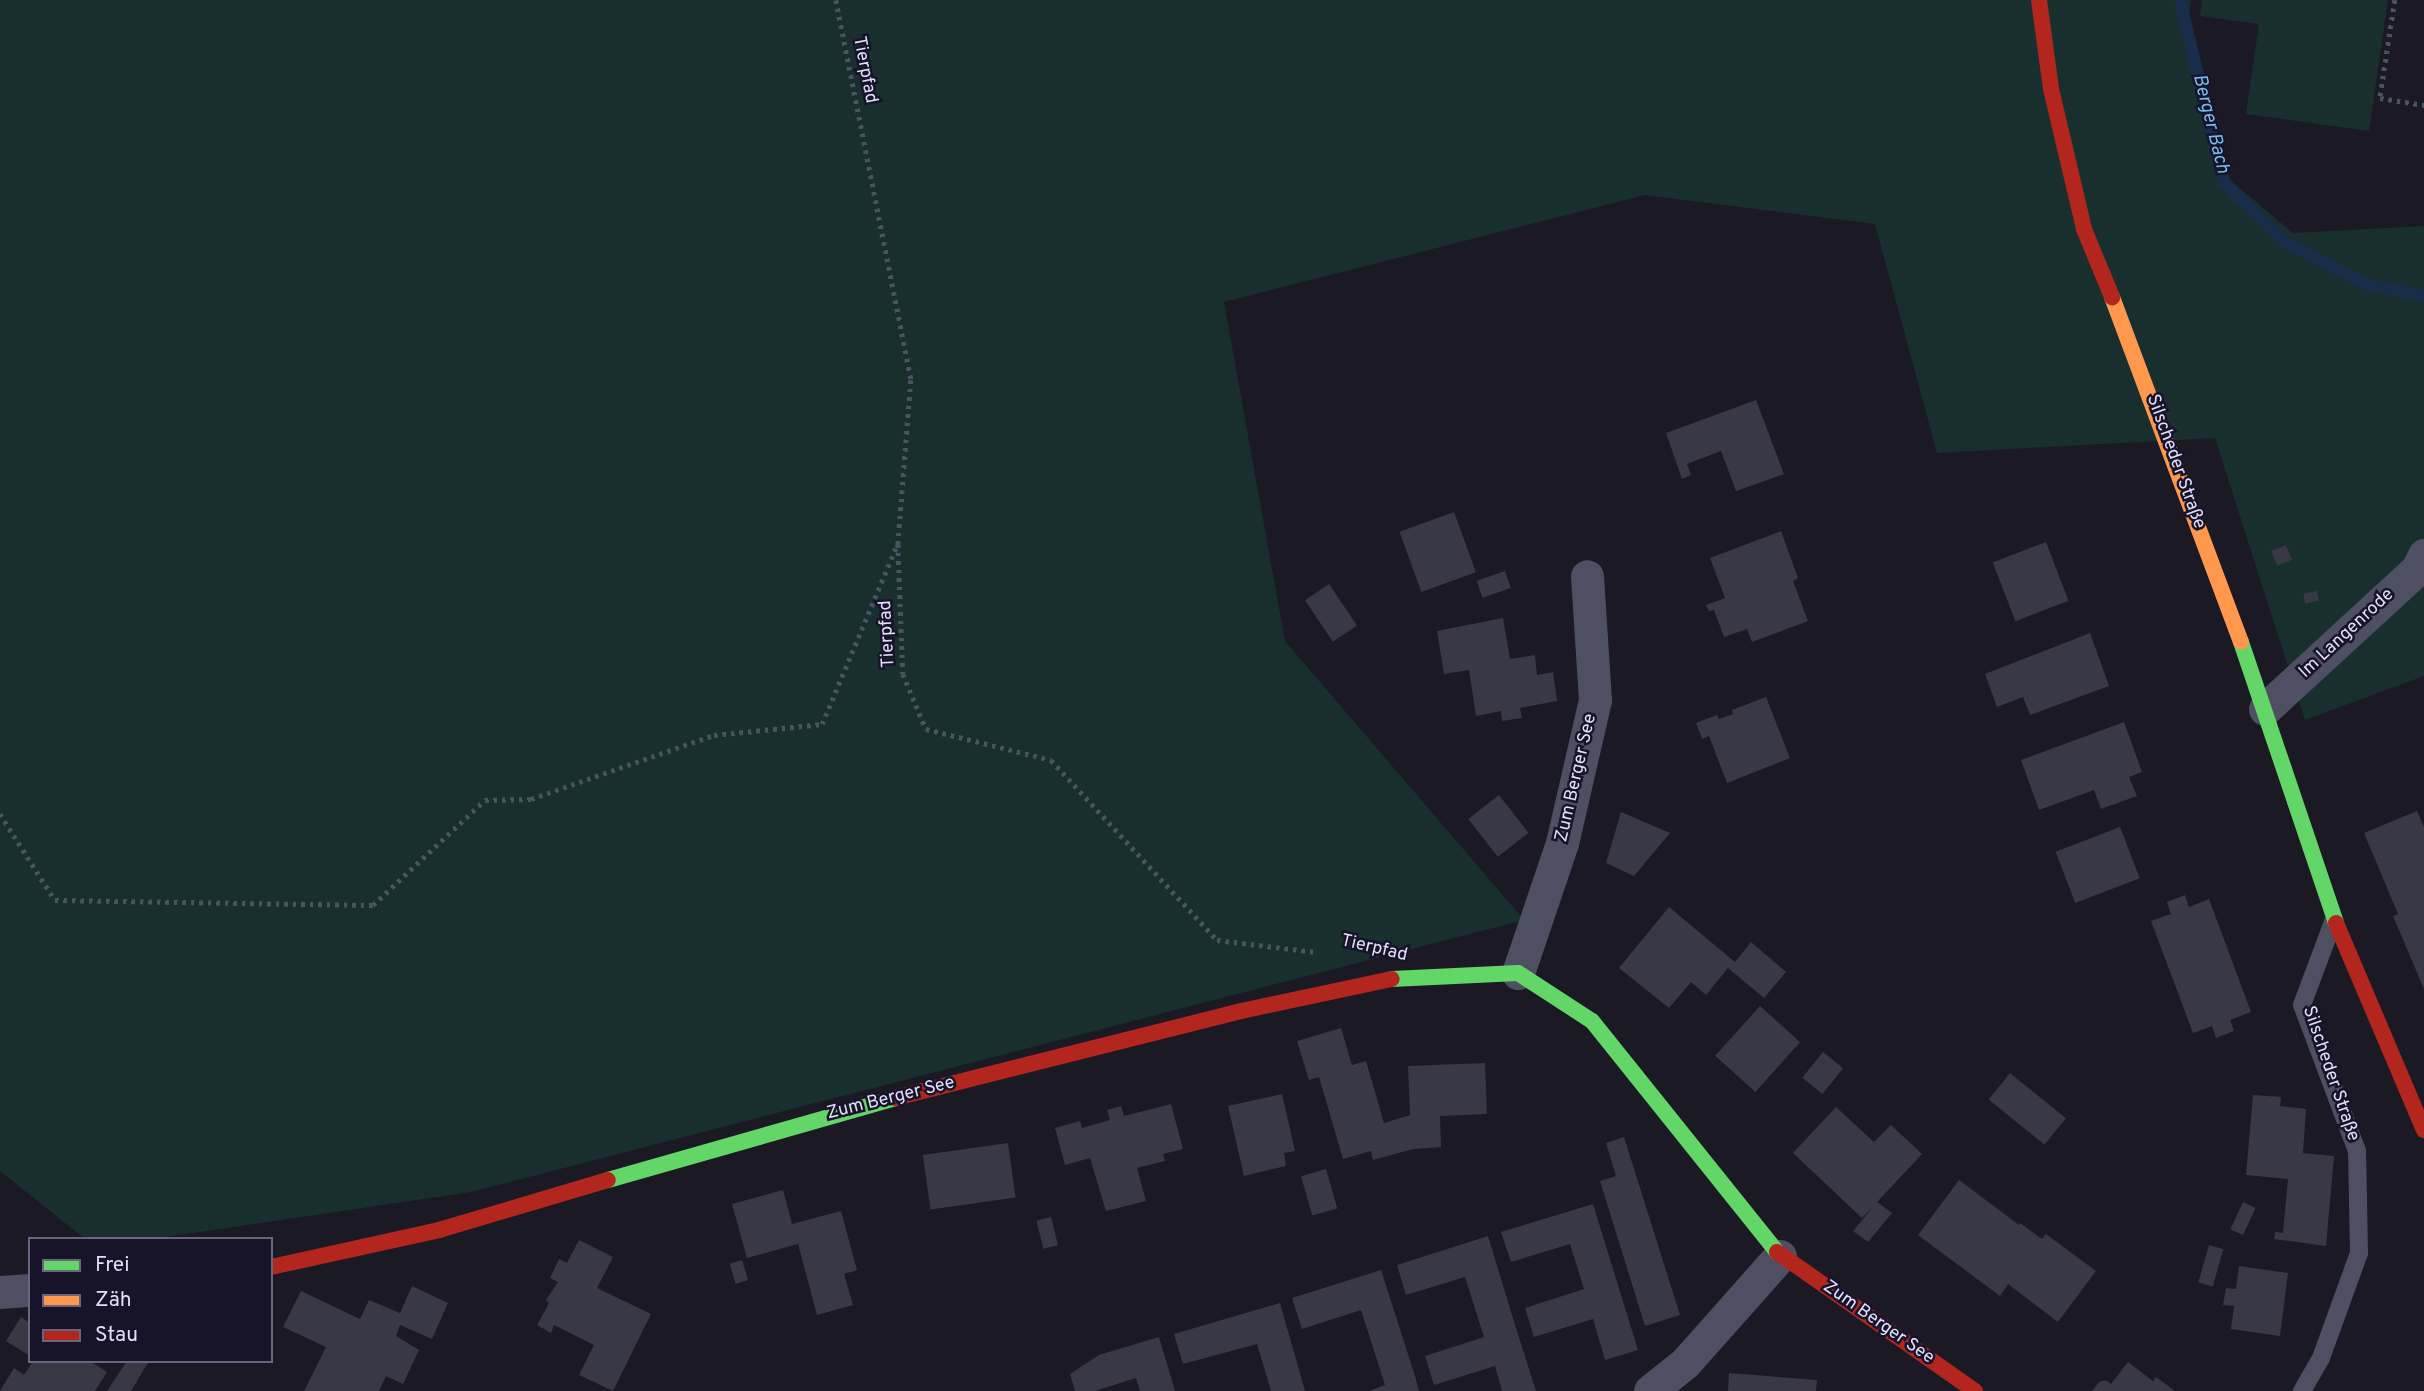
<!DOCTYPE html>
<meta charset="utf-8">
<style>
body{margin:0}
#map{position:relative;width:2424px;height:1391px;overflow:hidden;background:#1a1924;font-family:Overpass,sans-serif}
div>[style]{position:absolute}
.green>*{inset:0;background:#182f2e}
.stream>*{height:12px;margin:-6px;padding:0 6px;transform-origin:6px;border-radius:6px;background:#182d4a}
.building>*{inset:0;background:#393845;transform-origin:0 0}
.path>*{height:4.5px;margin-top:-2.25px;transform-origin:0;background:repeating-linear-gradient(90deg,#495460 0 3.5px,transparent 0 8.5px)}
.lane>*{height:18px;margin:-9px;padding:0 9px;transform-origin:9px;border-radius:9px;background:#4f4f63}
.street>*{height:33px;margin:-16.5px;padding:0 16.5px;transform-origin:16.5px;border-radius:16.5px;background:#4f4f63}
.fast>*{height:16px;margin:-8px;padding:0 8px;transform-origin:8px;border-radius:8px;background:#63d668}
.slow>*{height:16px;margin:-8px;padding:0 8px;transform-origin:8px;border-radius:8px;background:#ff974d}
.jam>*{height:16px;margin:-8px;padding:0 8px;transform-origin:8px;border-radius:8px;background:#b3261e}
span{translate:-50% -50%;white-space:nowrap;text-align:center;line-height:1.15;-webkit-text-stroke:5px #171429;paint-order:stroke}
.street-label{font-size:18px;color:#e1dffb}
.water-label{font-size:19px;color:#79bdf0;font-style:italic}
.legend{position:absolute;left:28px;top:1237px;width:245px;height:126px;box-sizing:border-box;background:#171429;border:2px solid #68657d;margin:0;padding:9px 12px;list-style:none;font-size:21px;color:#e1dffb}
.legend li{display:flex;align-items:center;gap:14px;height:35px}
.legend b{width:35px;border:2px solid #68657d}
</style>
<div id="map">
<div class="green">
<div style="clip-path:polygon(0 0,2191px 0,2189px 12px,2230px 180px,2293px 233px,2424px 226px,2424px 676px,2305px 720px,2215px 438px,1937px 453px,1875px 224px,1645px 195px,1224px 302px,1285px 641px,1524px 920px,471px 1192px,152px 1239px,85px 1239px,0 1171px)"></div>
<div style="clip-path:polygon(2202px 0,2388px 0,2369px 131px,2246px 114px,2259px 24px,2200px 16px)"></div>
</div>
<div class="stream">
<div style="left:2180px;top:0;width:187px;rotate:76.7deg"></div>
<div style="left:2223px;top:182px;width:86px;rotate:44.1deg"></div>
<div style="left:2285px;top:242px;width:90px;rotate:27.7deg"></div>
<div style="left:2365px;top:284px;width:60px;rotate:11.5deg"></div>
</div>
<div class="building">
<div style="clip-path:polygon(1756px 400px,1784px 474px,1736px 491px,1721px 451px,1687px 464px,1691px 475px,1682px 479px,1666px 433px)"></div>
<div style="left:1454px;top:512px;width:64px;height:58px;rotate:70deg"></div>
<div style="clip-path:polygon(1781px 531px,1798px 578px,1793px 581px,1808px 621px,1752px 642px,1747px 629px,1724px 637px,1714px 610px,1709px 611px,1706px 605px,1725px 598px,1710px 558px)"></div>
<div style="left:2046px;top:542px;width:63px;height:57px;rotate:69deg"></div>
<div style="left:2286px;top:545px;width:16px;height:16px;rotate:68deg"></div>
<div style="left:1505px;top:571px;width:18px;height:30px;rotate:71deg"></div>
<div style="left:1329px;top:584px;width:50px;height:29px;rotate:56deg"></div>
<div style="left:2317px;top:591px;width:10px;height:14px;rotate:79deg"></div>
<div style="clip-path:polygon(1503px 618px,1510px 659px,1535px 655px,1537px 675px,1553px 672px,1557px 701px,1520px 708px,1522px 718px,1502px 721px,1501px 711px,1476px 716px,1469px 670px,1444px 674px,1437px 631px)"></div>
<div style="clip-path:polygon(2090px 633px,2109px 686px,2030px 715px,2023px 697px,1997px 707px,1985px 674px)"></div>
<div style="clip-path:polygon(1766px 697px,1790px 758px,1727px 783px,1709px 736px,1702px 739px,1696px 723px,1717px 715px,1719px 719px,1733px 714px,1732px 710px)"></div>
<div style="clip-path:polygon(2124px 722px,2142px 772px,2129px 777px,2137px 796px,2101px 809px,2094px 790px,2039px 810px,2021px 760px)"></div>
<div style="left:1499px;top:795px;width:48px;height:39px;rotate:52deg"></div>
<div style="clip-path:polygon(2417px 811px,2424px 827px,2424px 989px,2393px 916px,2398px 914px,2364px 833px)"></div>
<div style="clip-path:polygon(1621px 812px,1670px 833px,1634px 876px,1606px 863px)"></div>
<div style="left:2120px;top:827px;width:55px;height:69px;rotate:69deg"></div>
<div style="clip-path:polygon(2185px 895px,2189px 907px,2209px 899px,2251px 1012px,2230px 1020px,2234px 1031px,2216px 1038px,2212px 1026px,2193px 1033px,2151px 921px,2171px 914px,2167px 902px)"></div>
<div style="clip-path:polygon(1669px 907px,1735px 962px,1751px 942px,1786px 972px,1764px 998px,1728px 968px,1706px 995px,1691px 982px,1669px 1008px,1619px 968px)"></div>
<div style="left:1760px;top:1006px;width:54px;height:67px;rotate:42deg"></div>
<div style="clip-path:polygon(1341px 1028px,1352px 1065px,1366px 1061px,1384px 1123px,1410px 1115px,1408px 1066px,1485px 1063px,1487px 1114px,1440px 1116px,1441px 1147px,1413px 1149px,1373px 1160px,1371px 1151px,1343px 1159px,1319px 1077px,1309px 1080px,1297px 1041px)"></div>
<div style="left:1823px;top:1052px;width:26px;height:33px;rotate:39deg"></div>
<div style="left:2010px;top:1073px;width:72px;height:34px;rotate:39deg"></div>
<div style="clip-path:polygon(1282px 1094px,1295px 1151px,1284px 1153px,1286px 1166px,1244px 1176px,1228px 1106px)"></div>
<div style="clip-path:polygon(2253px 1095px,2281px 1097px,2280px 1106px,2306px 1109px,2303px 1153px,2334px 1156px,2326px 1246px,2274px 1239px,2275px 1232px,2283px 1233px,2288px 1179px,2246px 1175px)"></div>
<div style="clip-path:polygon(1171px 1104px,1183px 1149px,1163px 1154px,1165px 1161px,1137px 1168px,1146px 1201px,1106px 1211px,1090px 1158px,1065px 1165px,1055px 1128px,1080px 1121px,1082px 1128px,1110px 1120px,1107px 1110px,1121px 1106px,1124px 1116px)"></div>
<div style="clip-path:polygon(1836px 1107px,1874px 1142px,1891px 1125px,1922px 1154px,1877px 1202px,1892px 1213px,1868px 1242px,1853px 1231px,1874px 1206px,1862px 1218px,1793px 1153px)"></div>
<div style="clip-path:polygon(1624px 1137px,1680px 1315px,1645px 1326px,1600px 1181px,1616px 1176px,1606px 1143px)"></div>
<div style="left:1008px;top:1143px;width:55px;height:86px;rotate:82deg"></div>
<div style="left:1326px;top:1169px;width:41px;height:26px;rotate:74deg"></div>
<div style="clip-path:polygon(1959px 1180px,2019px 1225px,2020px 1223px,2042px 1239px,2046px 1234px,2096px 1271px,2058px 1322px,2008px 1284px,2000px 1296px,1918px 1235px)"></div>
<div style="clip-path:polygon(783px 1190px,792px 1224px,841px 1211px,857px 1270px,844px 1274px,853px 1305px,817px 1315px,798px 1244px,747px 1258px,732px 1204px)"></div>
<div style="left:2243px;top:1202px;width:14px;height:30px;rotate:25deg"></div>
<div style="clip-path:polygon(1593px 1204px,1638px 1350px,1605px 1360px,1593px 1319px,1534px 1337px,1525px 1308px,1584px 1289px,1570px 1244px,1511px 1262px,1501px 1232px)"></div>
<div style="left:1051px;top:1217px;width:29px;height:15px;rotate:76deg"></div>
<div style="clip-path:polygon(1488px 1236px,1516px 1328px,1536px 1391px,1502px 1391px,1495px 1366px,1434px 1385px,1425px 1356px,1484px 1337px,1465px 1277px,1406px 1295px,1397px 1265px)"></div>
<div style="clip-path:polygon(579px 1240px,613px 1257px,597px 1288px,651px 1314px,613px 1391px,579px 1375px,594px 1345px,554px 1325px,551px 1333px,537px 1325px,549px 1303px,546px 1300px,558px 1282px,550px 1278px,559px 1259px,567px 1263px)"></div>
<div style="left:2209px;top:1245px;width:15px;height:39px;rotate:16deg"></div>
<div style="left:742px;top:1260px;width:21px;height:13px;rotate:73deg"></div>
<div style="clip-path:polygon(2239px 1266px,2288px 1273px,2280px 1336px,2231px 1329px,2234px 1306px,2223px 1305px,2226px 1288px,2236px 1289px)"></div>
<div style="clip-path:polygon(1381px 1270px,1415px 1376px,1419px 1391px,1369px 1391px,1385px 1385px,1361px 1310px,1302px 1329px,1292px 1298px)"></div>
<div style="clip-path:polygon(412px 1286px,448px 1303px,432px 1339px,400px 1325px,396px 1336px,419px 1350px,403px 1384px,386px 1376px,379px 1391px,304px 1391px,326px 1347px,283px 1327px,301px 1291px,360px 1319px,369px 1300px,400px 1313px)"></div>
<div style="clip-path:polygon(1280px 1303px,1305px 1391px,1271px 1391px,1257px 1344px,1183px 1364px,1174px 1334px)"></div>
<div style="clip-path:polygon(21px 1317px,30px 1323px,30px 1356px,6px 1341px)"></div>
<div style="clip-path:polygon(1159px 1337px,1175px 1391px,1140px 1391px,1136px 1378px,1095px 1391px,1075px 1391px,1070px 1374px,1099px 1355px)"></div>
<div style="clip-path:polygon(33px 1361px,90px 1361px,107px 1372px,95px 1391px,0 1391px,14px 1368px,24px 1375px)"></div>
<div style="clip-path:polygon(127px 1361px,149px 1361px,131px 1391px,107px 1391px)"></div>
<div style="clip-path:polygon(2128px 1362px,2153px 1381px,2156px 1377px,2175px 1391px,2092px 1391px,2099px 1382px,2106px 1380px,2111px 1384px)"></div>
<div style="clip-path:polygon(1729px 1373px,1817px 1380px,1816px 1391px,1728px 1391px)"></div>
</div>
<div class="path">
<div style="left:836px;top:0;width:387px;rotate:78.8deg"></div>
<div style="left:911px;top:380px;width:165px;rotate:94.5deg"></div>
<div style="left:898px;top:544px;width:130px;rotate:87.8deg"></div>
<div style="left:903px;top:674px;width:60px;rotate:67.3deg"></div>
<div style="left:926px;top:729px;width:129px;rotate:13.9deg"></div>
<div style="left:1051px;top:760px;width:245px;rotate:47.3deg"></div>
<div style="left:1217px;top:940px;width:100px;rotate:6.9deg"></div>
<div style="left:2395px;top:0;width:99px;rotate:98.7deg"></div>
<div style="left:2380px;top:98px;width:45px;rotate:9deg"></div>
<div style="left:0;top:814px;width:102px;rotate:57.4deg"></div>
<div style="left:55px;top:900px;width:318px;rotate:0.9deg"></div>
<div style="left:373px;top:905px;width:154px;rotate:-43.2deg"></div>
<div style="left:485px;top:800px;width:46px;rotate:-1.2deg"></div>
<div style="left:531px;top:799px;width:194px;rotate:-19.3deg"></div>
<div style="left:714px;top:735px;width:109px;rotate:-5.8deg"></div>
<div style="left:822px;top:724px;width:194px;rotate:-67.3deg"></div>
</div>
<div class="lane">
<div style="left:2302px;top:1391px;width:38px;rotate:-60deg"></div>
<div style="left:2321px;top:1358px;width:112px;rotate:-70.1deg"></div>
<div style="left:2359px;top:1253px;width:102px;rotate:-91.1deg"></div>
<div style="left:2357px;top:1151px;width:156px;rotate:-110.6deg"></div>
<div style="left:2302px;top:1005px;width:89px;rotate:-69.5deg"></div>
</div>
<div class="street">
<div style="left:2265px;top:709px;width:207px;rotate:-42.6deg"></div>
<div style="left:2417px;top:569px;width:16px;rotate:-63deg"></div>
<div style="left:1518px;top:973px;width:137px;rotate:-71.3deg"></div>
<div style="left:1562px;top:843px;width:147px;rotate:-77deg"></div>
<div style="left:1595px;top:700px;width:124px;rotate:-93.7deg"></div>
<div style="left:0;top:1292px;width:30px;rotate:-4deg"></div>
<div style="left:1650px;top:1391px;width:45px;rotate:-38.7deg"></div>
<div style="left:1685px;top:1363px;width:143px;rotate:-48.4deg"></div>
</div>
<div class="fast">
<div style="left:2241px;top:642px;width:297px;rotate:71.3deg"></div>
<div style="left:1392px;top:979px;width:126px;rotate:-2.7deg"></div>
<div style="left:1518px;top:973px;width:88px;rotate:33deg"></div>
<div style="left:1592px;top:1021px;width:296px;rotate:51.3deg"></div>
<div style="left:608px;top:1180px;width:298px;rotate:-15.9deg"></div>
</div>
<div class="slow">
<div style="left:2112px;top:297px;width:368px;rotate:69.5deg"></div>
</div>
<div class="jam">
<div style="left:2039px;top:0;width:90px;rotate:82.3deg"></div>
<div style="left:2051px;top:89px;width:144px;rotate:76.7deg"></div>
<div style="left:2084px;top:229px;width:74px;rotate:67.6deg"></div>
<div style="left:2336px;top:923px;width:225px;rotate:67deg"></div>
<div style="left:895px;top:1098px;width:357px;rotate:-14.1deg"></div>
<div style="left:1241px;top:1011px;width:154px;rotate:-12deg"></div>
<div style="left:1777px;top:1252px;width:242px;rotate:35.1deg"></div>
<div style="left:271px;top:1267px;width:172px;rotate:-12.4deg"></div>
<div style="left:439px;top:1230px;width:176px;rotate:-16.5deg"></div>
</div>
<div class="street-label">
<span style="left:864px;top:70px;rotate:79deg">Tierpfad</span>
<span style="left:2175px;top:462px;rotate:70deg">Silscheder Straße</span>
<span style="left:888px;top:634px;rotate:-93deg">Tierpfad</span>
<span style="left:2347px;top:634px;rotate:-43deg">Im Langenrode</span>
<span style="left:1577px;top:778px;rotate:-77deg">Zum Berger See</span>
<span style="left:1374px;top:949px;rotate:13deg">Tierpfad</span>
<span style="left:2330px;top:1074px;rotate:71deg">Silscheder Straße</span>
<span style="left:891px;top:1099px;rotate:-14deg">Zum Berger See</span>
<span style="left:1878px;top:1323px;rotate:35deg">Zum Berger See</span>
</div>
<div class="water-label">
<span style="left:2210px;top:124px;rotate:76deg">Berger Bach</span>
</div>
<ul class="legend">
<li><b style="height:9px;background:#63d668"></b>Frei</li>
<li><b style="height:9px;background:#ff974d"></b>Zäh</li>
<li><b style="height:9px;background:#b3261e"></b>Stau</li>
</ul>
</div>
